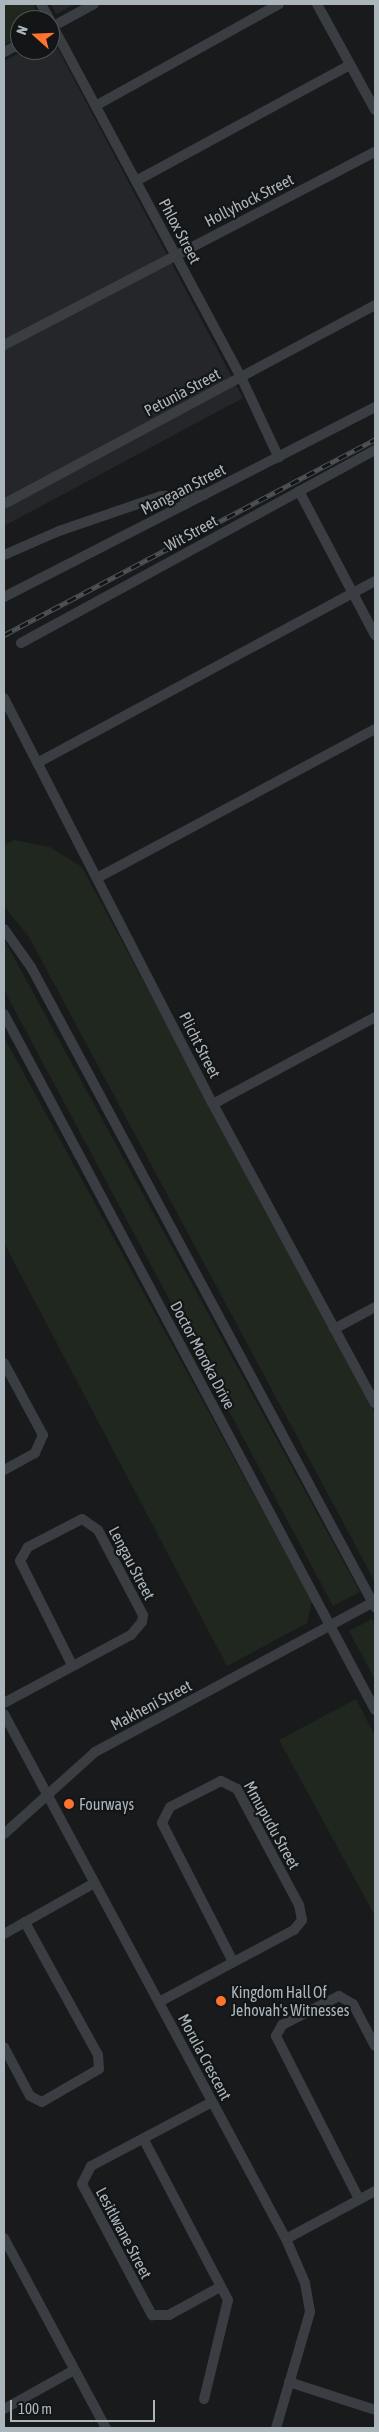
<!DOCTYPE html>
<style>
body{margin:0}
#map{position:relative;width:379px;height:2432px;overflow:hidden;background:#191a1c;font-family:"Asap Condensed",sans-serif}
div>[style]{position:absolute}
.built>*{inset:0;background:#252629}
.green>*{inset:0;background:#20271e}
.minor>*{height:10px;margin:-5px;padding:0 5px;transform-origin:5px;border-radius:5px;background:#3a3d41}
.rail>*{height:5px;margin-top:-2.5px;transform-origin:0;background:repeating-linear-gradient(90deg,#141517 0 9px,#4d5256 0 18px);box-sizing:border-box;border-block:1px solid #4d5256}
.dots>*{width:14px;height:14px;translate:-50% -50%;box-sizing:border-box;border:2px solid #141517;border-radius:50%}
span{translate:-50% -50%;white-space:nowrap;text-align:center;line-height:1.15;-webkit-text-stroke:4.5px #141517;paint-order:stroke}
.street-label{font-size:16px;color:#abb6bc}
.poi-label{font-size:16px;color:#abb6bc}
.left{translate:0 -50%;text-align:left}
.frame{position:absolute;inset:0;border:5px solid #abb6bc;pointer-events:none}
.north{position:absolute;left:10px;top:10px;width:50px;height:50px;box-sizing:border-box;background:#141517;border:1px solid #505559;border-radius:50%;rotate:290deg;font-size:14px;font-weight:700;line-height:20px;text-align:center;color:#abb6bc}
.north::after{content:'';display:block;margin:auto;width:18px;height:22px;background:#ff732e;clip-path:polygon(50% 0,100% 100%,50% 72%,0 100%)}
.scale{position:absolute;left:10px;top:2400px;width:145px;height:22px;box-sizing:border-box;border:2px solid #abb6bc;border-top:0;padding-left:6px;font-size:15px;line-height:18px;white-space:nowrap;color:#abb6bc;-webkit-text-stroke:4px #141517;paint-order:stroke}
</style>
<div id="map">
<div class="built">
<div style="clip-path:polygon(51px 4px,75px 4px,56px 14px)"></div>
<div style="clip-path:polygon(51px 36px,243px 398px,4px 526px,4px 61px,25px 50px,50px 50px)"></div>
</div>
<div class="green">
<div style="clip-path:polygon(4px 4px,33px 4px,41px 20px,20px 20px,20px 36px,4px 45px)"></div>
<div style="clip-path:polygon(14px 840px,50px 847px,82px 867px,375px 1413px,375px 1582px,29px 937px,4px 906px,4px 845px)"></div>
<div style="clip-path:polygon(4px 939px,360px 1592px,333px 1606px,4px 990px)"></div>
<div style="clip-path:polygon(4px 1037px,312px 1601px,307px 1623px,227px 1666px,4px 1243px)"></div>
<div style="clip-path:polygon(372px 1619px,375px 1625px,375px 1680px,349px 1631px)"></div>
<div style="clip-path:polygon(356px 1699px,375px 1736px,375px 1916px,279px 1740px)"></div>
</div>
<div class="minor">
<div style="left:41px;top:4px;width:18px;rotate:61deg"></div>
<div style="left:317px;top:4px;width:121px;rotate:61.3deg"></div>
<div style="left:50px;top:21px;width:404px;rotate:61.8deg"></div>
<div style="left:241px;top:377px;width:89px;rotate:64.9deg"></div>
<div style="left:50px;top:28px;width:50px;rotate:-28.6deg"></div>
<div style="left:4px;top:52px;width:18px;rotate:-27deg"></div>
<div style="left:97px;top:105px;width:208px;rotate:-29deg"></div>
<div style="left:136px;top:181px;width:243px;rotate:-28.5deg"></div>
<div style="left:4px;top:345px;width:418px;rotate:-27.5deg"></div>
<div style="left:299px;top:491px;width:163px;rotate:62.2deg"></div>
<div style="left:4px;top:504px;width:421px;rotate:-28.2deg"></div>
<div style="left:4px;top:555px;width:60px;rotate:-23.6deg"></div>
<div style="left:59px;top:531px;width:108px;rotate:-18.9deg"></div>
<div style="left:161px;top:496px;width:43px;rotate:-1.3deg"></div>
<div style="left:4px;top:597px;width:417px;rotate:-27.1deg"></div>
<div style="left:21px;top:643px;width:403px;rotate:-28.6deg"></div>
<div style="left:4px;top:698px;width:457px;rotate:62.8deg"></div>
<div style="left:213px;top:1104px;width:340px;rotate:61.6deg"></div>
<div style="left:39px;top:762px;width:382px;rotate:-28.3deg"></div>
<div style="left:99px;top:877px;width:313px;rotate:-28.2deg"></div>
<div style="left:4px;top:929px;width:47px;rotate:54.6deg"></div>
<div style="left:31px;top:967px;width:727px;rotate:61.74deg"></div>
<div style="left:4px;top:1014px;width:789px;rotate:61.94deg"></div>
<div style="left:213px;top:1104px;width:184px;rotate:-28.2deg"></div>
<div style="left:334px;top:1329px;width:47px;rotate:-28.2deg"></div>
<div style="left:4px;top:1363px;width:82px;rotate:61.6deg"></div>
<div style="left:43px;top:1435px;width:20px;rotate:114deg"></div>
<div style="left:35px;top:1453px;width:35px;rotate:151deg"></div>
<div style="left:4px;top:1703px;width:144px;rotate:-28.2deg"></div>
<div style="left:131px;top:1635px;width:17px;rotate:-50deg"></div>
<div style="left:142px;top:1622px;width:7px;rotate:-82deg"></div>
<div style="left:143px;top:1615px;width:96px;rotate:-117.9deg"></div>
<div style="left:98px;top:1530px;width:19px;rotate:-145deg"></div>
<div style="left:82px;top:1519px;width:61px;rotate:152.6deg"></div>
<div style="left:28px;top:1547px;width:16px;rotate:120deg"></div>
<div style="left:20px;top:1561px;width:116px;rotate:63.4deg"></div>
<div style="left:4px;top:1714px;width:596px;rotate:61.76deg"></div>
<div style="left:286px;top:2239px;width:48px;rotate:66.6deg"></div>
<div style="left:305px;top:2283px;width:29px;rotate:80deg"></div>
<div style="left:310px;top:2312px;width:121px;rotate:106.3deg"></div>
<div style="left:4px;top:1834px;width:122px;rotate:-42deg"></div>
<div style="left:95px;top:1752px;width:318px;rotate:-28.3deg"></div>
<div style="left:4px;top:1934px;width:103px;rotate:-29.5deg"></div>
<div style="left:159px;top:2002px;width:153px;rotate:-28.1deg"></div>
<div style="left:294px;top:1930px;width:13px;rotate:-51deg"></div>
<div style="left:302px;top:1920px;width:15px;rotate:-101deg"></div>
<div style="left:299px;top:1905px;width:132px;rotate:-118.1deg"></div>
<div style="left:237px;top:1789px;width:18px;rotate:-153deg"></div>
<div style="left:221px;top:1781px;width:57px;rotate:153deg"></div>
<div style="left:170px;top:1807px;width:18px;rotate:117deg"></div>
<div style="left:162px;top:1823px;width:156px;rotate:62.9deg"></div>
<div style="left:4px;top:2047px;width:55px;rotate:62deg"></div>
<div style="left:30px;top:2096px;width:13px;rotate:27deg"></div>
<div style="left:42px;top:2102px;width:66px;rotate:-30.1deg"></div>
<div style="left:99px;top:2069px;width:14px;rotate:-94deg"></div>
<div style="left:98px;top:2055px;width:152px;rotate:-118.8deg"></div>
<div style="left:212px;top:2102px;width:137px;rotate:152.1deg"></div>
<div style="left:91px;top:2166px;width:20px;rotate:117deg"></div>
<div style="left:82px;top:2184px;width:149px;rotate:61.9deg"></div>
<div style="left:152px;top:2315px;width:17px"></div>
<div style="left:169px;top:2315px;width:58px;rotate:-28.8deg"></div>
<div style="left:144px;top:2140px;width:181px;rotate:62.3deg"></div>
<div style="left:228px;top:2300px;width:102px;rotate:103.6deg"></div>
<div style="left:359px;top:2199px;width:183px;rotate:-117deg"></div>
<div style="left:276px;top:2036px;width:13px;rotate:-61deg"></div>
<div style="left:282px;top:2025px;width:64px;rotate:-27deg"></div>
<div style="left:339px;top:1996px;width:16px;rotate:30deg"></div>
<div style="left:353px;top:2004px;width:47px;rotate:62.4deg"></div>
<div style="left:4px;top:2238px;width:216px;rotate:61.8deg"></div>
<div style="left:286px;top:2239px;width:101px;rotate:-28.3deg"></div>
<div style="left:289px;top:2382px;width:90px;rotate:18deg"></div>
<div style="left:4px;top:2409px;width:80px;rotate:-29.1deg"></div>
</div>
<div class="rail">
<div style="left:4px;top:635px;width:420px;rotate:-27.8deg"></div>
</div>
<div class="dots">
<div style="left:69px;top:1804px;background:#ff732e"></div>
<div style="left:221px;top:2001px;background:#ff732e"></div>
</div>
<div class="street-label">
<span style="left:249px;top:200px;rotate:-27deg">Hollyhock Street</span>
<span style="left:180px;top:231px;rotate:62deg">Phlox Street</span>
<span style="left:182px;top:392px;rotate:-28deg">Petunia Street</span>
<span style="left:183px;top:489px;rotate:-27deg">Mangaan Street</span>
<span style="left:191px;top:533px;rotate:-29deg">Wit Street</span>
<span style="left:200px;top:1045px;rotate:63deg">Plicht Street</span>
<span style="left:203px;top:1355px;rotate:62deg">Doctor Moroka Drive</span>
<span style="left:132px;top:1563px;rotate:62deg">Lengau Street</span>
<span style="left:151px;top:1705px;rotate:-28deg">Makheni Street</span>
<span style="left:272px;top:1825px;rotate:61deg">Mmupudu Street</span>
<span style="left:205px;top:2057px;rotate:62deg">Morula Crescent</span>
<span style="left:124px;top:2233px;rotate:62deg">Lesitlwane Street</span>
</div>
<div class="poi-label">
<span class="left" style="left:79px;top:1804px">Fourways</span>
<span class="left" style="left:231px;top:2001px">Kingdom Hall Of<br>Jehovah's Witnesses</span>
</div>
<div class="frame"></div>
<div class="north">N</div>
<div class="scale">100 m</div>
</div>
